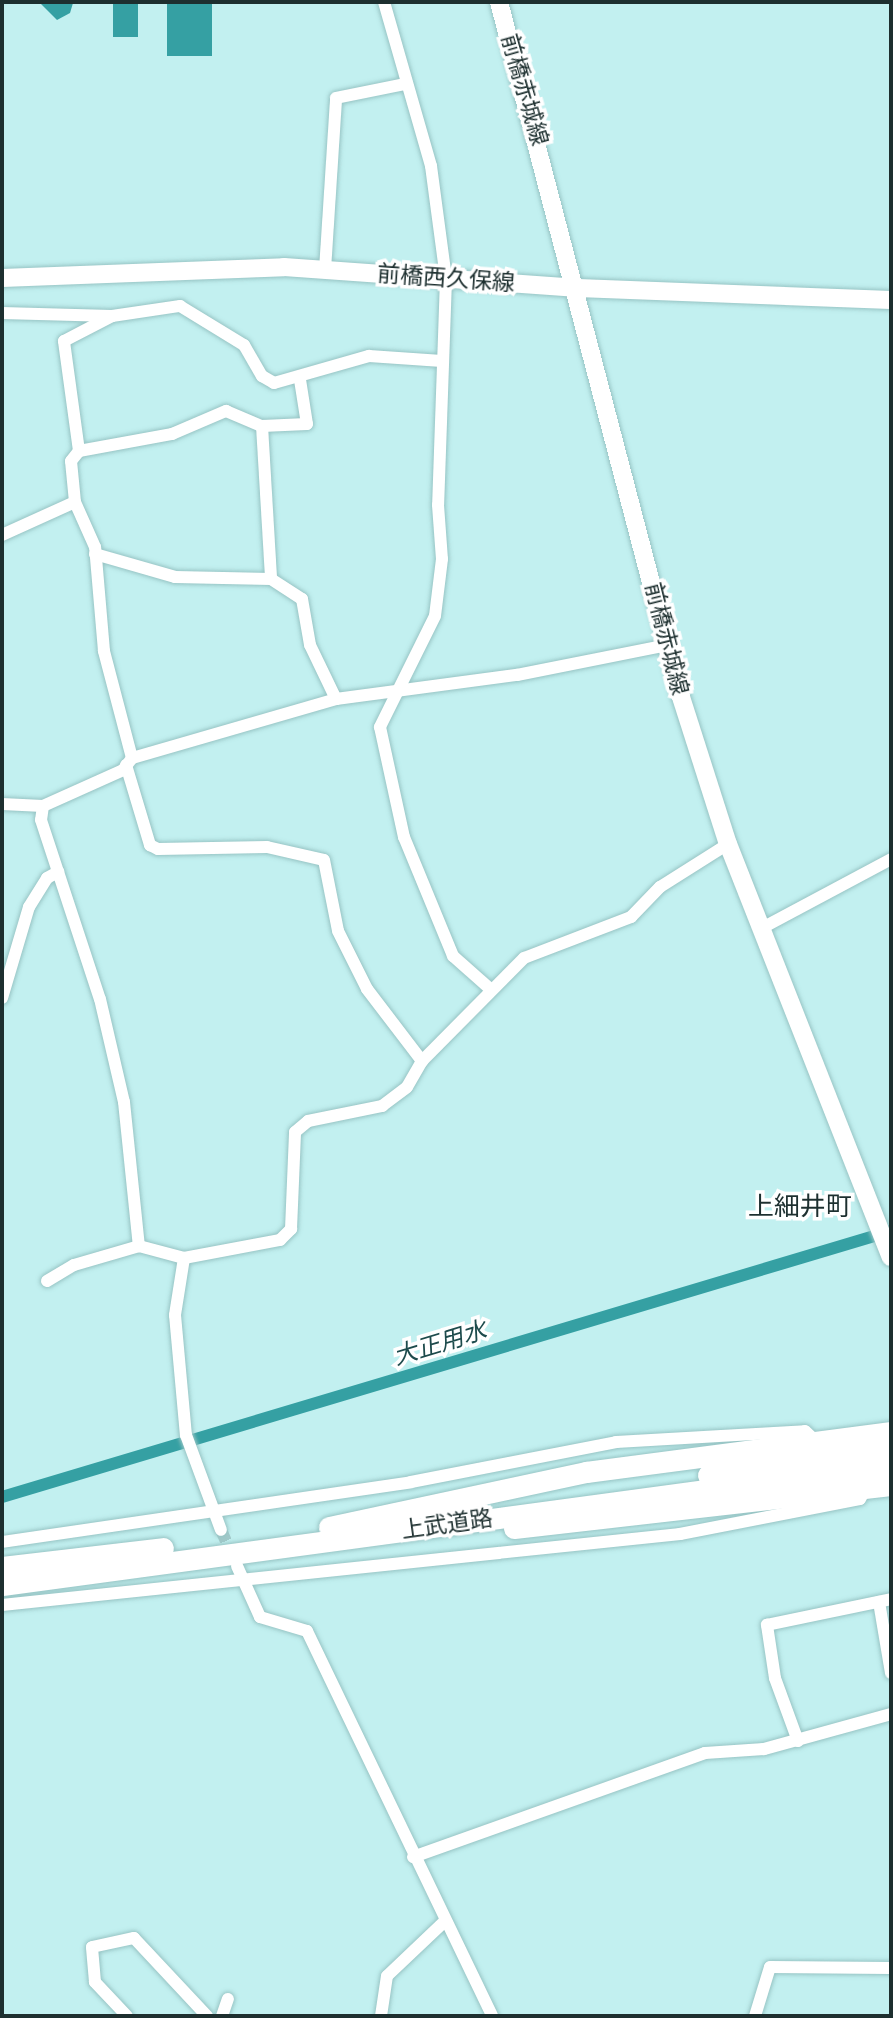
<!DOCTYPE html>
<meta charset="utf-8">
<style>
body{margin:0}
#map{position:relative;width:893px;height:2018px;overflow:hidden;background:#c2f0f0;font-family:"Work Sans","Noto Sans JP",sans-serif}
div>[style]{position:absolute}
.water>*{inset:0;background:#35a0a3;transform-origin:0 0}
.canal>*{height:12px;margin:-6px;padding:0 6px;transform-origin:6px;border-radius:6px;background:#35a0a3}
.street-tunnel>*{height:12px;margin-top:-6px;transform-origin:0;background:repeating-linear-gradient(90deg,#a1c9c9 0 12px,transparent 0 18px)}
.roads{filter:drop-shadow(0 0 2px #97c4c4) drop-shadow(0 0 2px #97c4c4)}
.street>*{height:12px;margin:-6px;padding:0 6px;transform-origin:6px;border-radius:6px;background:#fff}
.primary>*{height:18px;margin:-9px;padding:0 9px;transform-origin:9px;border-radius:9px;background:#fff}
.highway>*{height:21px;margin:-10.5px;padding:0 10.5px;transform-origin:10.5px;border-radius:10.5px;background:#fff}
span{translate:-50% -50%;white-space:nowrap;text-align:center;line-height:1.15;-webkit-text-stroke:7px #fff;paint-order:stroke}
.street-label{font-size:23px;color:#1d2f2f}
.water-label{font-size:24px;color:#1d4b4c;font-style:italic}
.quarter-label{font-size:26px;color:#1d2f2f}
.frame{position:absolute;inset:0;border:4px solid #1d2f2f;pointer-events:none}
</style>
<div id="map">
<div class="water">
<div style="left:113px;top:2px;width:25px;height:35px"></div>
<div style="left:167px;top:2px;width:45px;height:54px"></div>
<div style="clip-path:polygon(73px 3px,70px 13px,57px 20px,41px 4px)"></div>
</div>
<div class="canal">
<div style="left:2px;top:1497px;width:928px;rotate:-16.66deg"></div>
</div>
<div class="street-tunnel">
<div style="left:221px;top:1530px;width:32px;rotate:66deg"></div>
</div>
<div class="roads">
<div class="street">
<div style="left:384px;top:2px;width:171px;rotate:74deg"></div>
<div style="left:431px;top:166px;width:114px;rotate:82.4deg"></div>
<div style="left:446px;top:279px;width:226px;rotate:92deg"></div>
<div style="left:438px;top:505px;width:54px;rotate:85.8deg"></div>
<div style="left:442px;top:559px;width:57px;rotate:97deg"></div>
<div style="left:435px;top:616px;width:124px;rotate:116.4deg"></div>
<div style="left:380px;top:727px;width:113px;rotate:77.7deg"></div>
<div style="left:404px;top:837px;width:129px;rotate:67.6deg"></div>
<div style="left:453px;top:956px;width:48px;rotate:41.6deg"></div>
<div style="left:325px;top:270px;width:172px;rotate:-86.3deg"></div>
<div style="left:336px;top:98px;width:70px;rotate:-11.5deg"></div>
<div style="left:2px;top:313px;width:110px;rotate:1.6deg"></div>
<div style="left:262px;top:426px;width:153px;rotate:86.6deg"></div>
<div style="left:79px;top:451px;width:95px;rotate:-10.4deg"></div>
<div style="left:172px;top:434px;width:59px;rotate:-23.1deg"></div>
<div style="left:226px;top:411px;width:39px;rotate:23deg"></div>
<div style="left:262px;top:426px;width:45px;rotate:-2.5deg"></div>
<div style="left:307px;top:424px;width:45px;rotate:-99deg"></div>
<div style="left:2px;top:535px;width:80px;rotate:-24.3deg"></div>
<div style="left:95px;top:554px;width:83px;rotate:16deg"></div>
<div style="left:175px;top:577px;width:96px;rotate:1.2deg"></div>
<div style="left:271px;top:579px;width:37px;rotate:33deg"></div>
<div style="left:302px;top:599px;width:47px;rotate:80.1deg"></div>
<div style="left:310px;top:645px;width:60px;rotate:64.3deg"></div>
<div style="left:132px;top:758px;width:111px;rotate:-104.7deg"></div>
<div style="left:104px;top:651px;width:104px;rotate:-94.9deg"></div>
<div style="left:95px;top:547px;width:49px;rotate:-114deg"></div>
<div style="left:75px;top:502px;width:41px;rotate:-95.6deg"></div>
<div style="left:71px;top:461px;width:13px;rotate:-51deg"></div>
<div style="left:79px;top:451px;width:111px;rotate:-97.8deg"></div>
<div style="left:64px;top:341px;width:54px;rotate:-27.5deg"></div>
<div style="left:112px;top:316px;width:69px;rotate:-8.4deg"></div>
<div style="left:180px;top:306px;width:75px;rotate:31.4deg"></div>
<div style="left:244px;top:345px;width:36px;rotate:60deg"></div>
<div style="left:262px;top:376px;width:14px;rotate:30deg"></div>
<div style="left:274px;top:383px;width:99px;rotate:-15.9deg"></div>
<div style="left:369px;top:356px;width:73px;rotate:3.9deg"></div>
<div style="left:126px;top:765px;width:84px;rotate:73.3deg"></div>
<div style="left:150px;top:845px;width:9px;rotate:27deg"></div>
<div style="left:158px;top:849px;width:109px;rotate:-1.1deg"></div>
<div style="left:267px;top:847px;width:58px;rotate:12.8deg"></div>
<div style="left:324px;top:860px;width:72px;rotate:78.8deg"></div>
<div style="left:338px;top:931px;width:65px;rotate:63.4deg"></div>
<div style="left:367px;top:989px;width:91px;rotate:52.6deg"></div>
<div style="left:2px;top:804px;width:41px;rotate:2.8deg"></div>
<div style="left:43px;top:806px;width:88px;rotate:-24.2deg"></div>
<div style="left:123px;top:770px;width:15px;rotate:-53deg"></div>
<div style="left:132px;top:758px;width:212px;rotate:-16.1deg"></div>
<div style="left:336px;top:699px;width:183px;rotate:-7.6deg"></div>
<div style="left:517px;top:675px;width:153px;rotate:-11.3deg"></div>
<div style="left:43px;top:806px;width:14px;rotate:98deg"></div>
<div style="left:41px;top:820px;width:188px;rotate:71.8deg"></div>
<div style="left:100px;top:999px;width:106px;rotate:76.9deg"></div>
<div style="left:124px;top:1102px;width:145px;rotate:84.1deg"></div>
<div style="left:139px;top:1246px;width:47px;rotate:14.9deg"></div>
<div style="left:184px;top:1258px;width:98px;rotate:-10.6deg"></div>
<div style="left:280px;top:1240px;width:16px;rotate:-45deg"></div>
<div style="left:291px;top:1229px;width:97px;rotate:-87.6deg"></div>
<div style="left:295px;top:1132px;width:17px;rotate:-40deg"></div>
<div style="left:308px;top:1121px;width:76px;rotate:-11.5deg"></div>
<div style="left:382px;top:1106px;width:31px;rotate:-37deg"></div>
<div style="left:407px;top:1087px;width:30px;rotate:-60deg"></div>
<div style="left:422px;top:1061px;width:145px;rotate:-45.3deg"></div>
<div style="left:524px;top:958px;width:115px;rotate:-21deg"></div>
<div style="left:631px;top:917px;width:42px;rotate:-46deg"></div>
<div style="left:660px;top:887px;width:80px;rotate:-32.3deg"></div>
<div style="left:762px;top:928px;width:146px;rotate:-28.1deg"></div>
<div style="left:2px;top:998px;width:95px;rotate:-73.5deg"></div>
<div style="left:29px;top:907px;width:34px;rotate:-58deg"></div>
<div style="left:47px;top:878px;width:13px;rotate:-29deg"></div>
<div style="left:184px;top:1258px;width:58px;rotate:99deg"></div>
<div style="left:175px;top:1315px;width:121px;rotate:84.8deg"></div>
<div style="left:186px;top:1435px;width:101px;rotate:69.8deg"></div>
<div style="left:47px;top:1281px;width:31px;rotate:-31deg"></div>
<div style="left:74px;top:1265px;width:68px;rotate:-16.3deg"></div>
<div style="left:2px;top:1542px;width:413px;rotate:-8.3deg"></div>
<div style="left:411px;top:1482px;width:209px;rotate:-11deg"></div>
<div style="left:616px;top:1442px;width:189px;rotate:-3.3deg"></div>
<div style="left:805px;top:1431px;width:18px;rotate:43deg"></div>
<div style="left:237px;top:1566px;width:56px;rotate:65.7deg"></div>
<div style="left:260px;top:1617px;width:49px;rotate:16.6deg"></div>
<div style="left:307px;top:1631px;width:427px;rotate:64.3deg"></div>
<div style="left:879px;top:1602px;width:72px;rotate:80.4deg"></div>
<div style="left:2px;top:1605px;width:682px;rotate:-5.98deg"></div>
<div style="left:680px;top:1534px;width:183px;rotate:-11deg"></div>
<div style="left:860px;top:1499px;width:13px;rotate:-61deg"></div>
<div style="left:798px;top:1741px;width:67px;rotate:-110.1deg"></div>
<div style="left:775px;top:1678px;width:54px;rotate:-98.6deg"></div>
<div style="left:767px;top:1625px;width:127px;rotate:-11.8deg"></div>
<div style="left:413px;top:1857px;width:310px;rotate:-19.6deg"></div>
<div style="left:705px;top:1753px;width:59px;rotate:-3.9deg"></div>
<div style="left:764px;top:1749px;width:132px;rotate:-15.4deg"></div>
<div style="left:127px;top:2016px;width:47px;rotate:-133.3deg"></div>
<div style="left:95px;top:1982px;width:35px;rotate:-95deg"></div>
<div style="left:92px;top:1947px;width:43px;rotate:-12.1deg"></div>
<div style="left:134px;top:1938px;width:107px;rotate:46.9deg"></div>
<div style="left:222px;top:2016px;width:18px;rotate:-71deg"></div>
<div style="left:381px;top:2016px;width:40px;rotate:-81.5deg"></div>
<div style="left:387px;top:1976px;width:79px;rotate:-43.5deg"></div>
<div style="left:755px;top:2016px;width:51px;rotate:-73deg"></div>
<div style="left:770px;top:1967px;width:121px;rotate:0.5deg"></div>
</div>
<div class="primary">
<div style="left:499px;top:2px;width:718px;rotate:75.33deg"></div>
<div style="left:681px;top:697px;width:154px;rotate:72.3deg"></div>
<div style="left:728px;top:844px;width:444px;rotate:68.5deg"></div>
<div style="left:2px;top:278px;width:282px;rotate:-2.2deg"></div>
<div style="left:284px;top:267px;width:295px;rotate:4.1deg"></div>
<div style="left:578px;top:288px;width:313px;rotate:2.2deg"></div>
</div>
<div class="highway">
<div style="left:708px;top:1475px;width:185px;rotate:-8.1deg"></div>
<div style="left:329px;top:1527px;width:263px;rotate:-12.1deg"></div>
<div style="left:586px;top:1472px;width:308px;rotate:-7.5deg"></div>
<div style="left:514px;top:1528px;width:379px;rotate:-6.5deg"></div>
<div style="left:2px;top:1567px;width:162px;rotate:-6.7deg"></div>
<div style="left:2px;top:1585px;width:897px;rotate:-7.69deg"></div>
</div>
</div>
<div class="street-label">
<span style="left:524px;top:90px;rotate:74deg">前橋赤城線</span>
<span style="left:446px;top:279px;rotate:4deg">前橋西久保線</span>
<span style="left:666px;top:639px;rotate:76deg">前橋赤城線</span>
<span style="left:447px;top:1525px;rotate:-8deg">上武道路</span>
</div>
<div class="water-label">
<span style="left:440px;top:1344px;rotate:-17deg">大正用水</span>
</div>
<div class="quarter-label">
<span style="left:800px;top:1207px">上細井町</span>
</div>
<div class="frame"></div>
</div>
